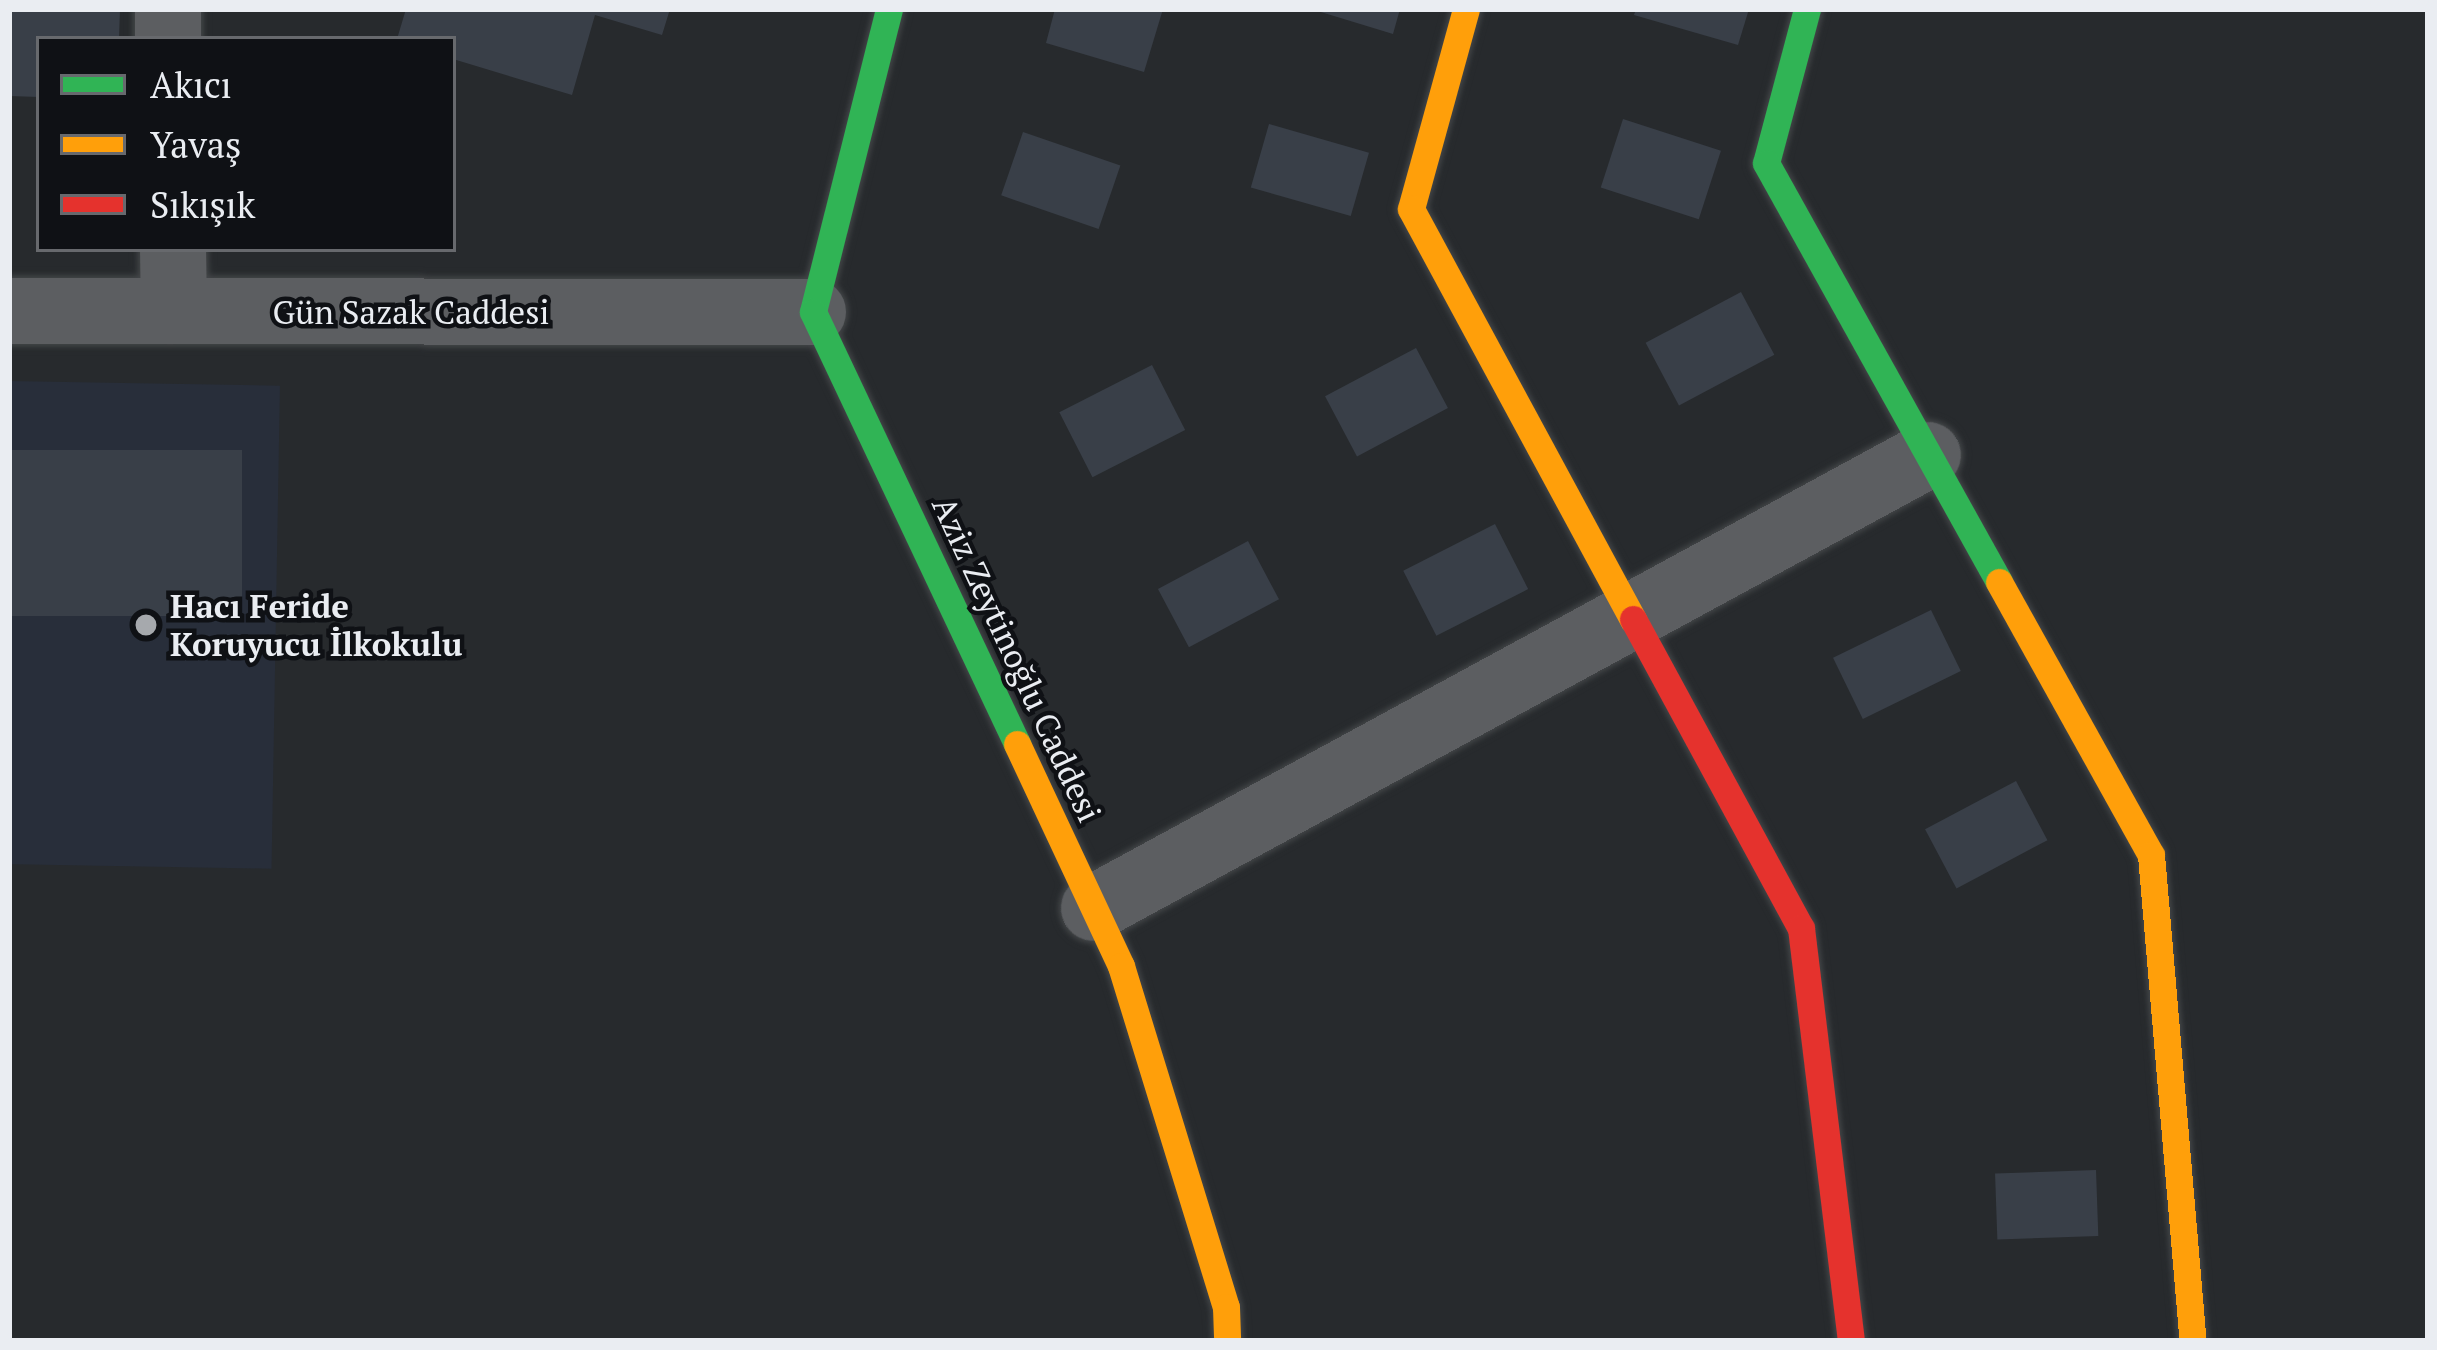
<!DOCTYPE html>
<meta charset="utf-8">
<style>
body{margin:0}
#map{position:relative;width:2437px;height:1350px;overflow:hidden;background:#272a2d;font-family:"PT Serif",serif}
div>[style]{position:absolute}
.built>*{inset:0;background:#282e3a;transform-origin:0 0}
.building>*{inset:0;background:#393f48;transform-origin:0 0}
.roads{filter:drop-shadow(0 0 3px #444749) drop-shadow(0 0 3px #444749)}
.street>*{height:66px;margin:-33px;padding:0 33px;transform-origin:33px;border-radius:33px;background:#5c5e61}
.fast>*{height:27px;margin:-13.5px;padding:0 13.5px;transform-origin:13.5px;border-radius:13.5px;background:#30b455}
.slow>*{height:27px;margin:-13.5px;padding:0 13.5px;transform-origin:13.5px;border-radius:13.5px;background:#ff9f0a}
.jam>*{height:27px;margin:-13.5px;padding:0 13.5px;transform-origin:13.5px;border-radius:13.5px;background:#e5322d}
.dots>*{width:33px;height:33px;translate:-50% -50%;box-sizing:border-box;border:6px solid #0f1115;border-radius:50%}
span{translate:-50% -50%;white-space:nowrap;text-align:center;line-height:1.15;-webkit-text-stroke:9px #0f1115;paint-order:stroke}
.street-label{font-size:33px;color:#eaedf2}
.poi-label{font-size:33px;color:#eaedf2;font-weight:700}
.left{translate:0 -50%;text-align:left}
.frame{position:absolute;inset:0;border:12px solid #eaedf2;pointer-events:none}
.legend{position:absolute;left:36px;top:36px;width:420px;height:216px;box-sizing:border-box;background:#0f1115;border:3px solid #67696d;margin:0;padding:15px 21px;list-style:none;font-size:36px;color:#eaedf2}
.legend li{display:flex;align-items:center;gap:24px;height:60px}
.legend b{width:60px;border:3px solid #67696d}
</style>
<div id="map">
<div class="built">
<div style="left:9px;top:381px;width:271px;height:483px;rotate:1deg"></div>
</div>
<div class="building">
<div style="clip-path:polygon(9px 9px,120px 9px,119px 39px,39px 39px,39px 97px,9px 96px)"></div>
<div style="clip-path:polygon(406px 9px,670px 9px,662px 35px,595px 15px,572px 95px,453px 59px,453px 39px,397px 39px)"></div>
<div style="clip-path:polygon(1055px 9px,1163px 9px,1144px 72px,1046px 43px)"></div>
<div style="clip-path:polygon(1311px 9px,1400px 9px,1393px 34px)"></div>
<div style="clip-path:polygon(1636px 9px,1749px 9px,1738px 45px,1634px 15px)"></div>
<div style="left:1623px;top:119px;width:103px;height:72px;rotate:18deg"></div>
<div style="left:1269px;top:124px;width:104px;height:66px;rotate:16deg"></div>
<div style="left:1023px;top:132px;width:103px;height:67px;rotate:19deg"></div>
<div style="left:1741px;top:292px;width:71px;height:108px;rotate:62deg"></div>
<div style="left:1416px;top:348px;width:68px;height:103px;rotate:62deg"></div>
<div style="left:1152px;top:365px;width:73px;height:104px;rotate:63deg"></div>
<div style="left:9px;top:450px;width:233px;height:166px"></div>
<div style="left:1495px;top:524px;width:73px;height:103px;rotate:63deg"></div>
<div style="left:1248px;top:541px;width:66px;height:102px;rotate:62deg"></div>
<div style="left:1931px;top:610px;width:68px;height:109px;rotate:64deg"></div>
<div style="left:2016px;top:781px;width:67px;height:103px;rotate:62deg"></div>
<div style="left:2096px;top:1170px;width:66px;height:101px;rotate:88deg"></div>
</div>
<div class="roads">
<div class="street">
<div style="left:168px;top:9px;width:30px;rotate:90deg"></div>
<div style="left:173px;top:249px;width:62px;rotate:89.1deg"></div>
<div style="left:9px;top:311px;width:804px;rotate:0.07deg"></div>
<div style="left:1094px;top:908px;width:949px;rotate:-28.51deg"></div>
</div>
<div class="fast">
<div style="left:889px;top:9px;width:312px;rotate:104.1deg"></div>
<div style="left:813px;top:312px;width:478px;rotate:64.7deg"></div>
<div style="left:1807px;top:9px;width:159px;rotate:104.9deg"></div>
<div style="left:1766px;top:163px;width:479px;rotate:60.9deg"></div>
</div>
<div class="slow">
<div style="left:1466px;top:9px;width:207px;rotate:105.4deg"></div>
<div style="left:1411px;top:209px;width:466px;rotate:61.6deg"></div>
<div style="left:1999px;top:582px;width:312px;rotate:60.9deg"></div>
<div style="left:2151px;top:855px;width:488px;rotate:85.1deg"></div>
<div style="left:1017px;top:744px;width:245px;rotate:64.9deg"></div>
<div style="left:1121px;top:966px;width:357px;rotate:72.9deg"></div>
<div style="left:1226px;top:1307px;width:34px;rotate:88deg"></div>
</div>
<div class="jam">
<div style="left:1633px;top:619px;width:352px;rotate:61.5deg"></div>
<div style="left:1801px;top:928px;width:416px;rotate:83.1deg"></div>
</div>
</div>
<div class="dots">
<div style="left:146px;top:625px;background:#a6a9ad"></div>
</div>
<div class="street-label">
<span style="left:411px;top:312px">Gün Sazak Caddesi</span>
<span style="left:1017px;top:659px;rotate:65deg">Aziz Zeytinoğlu Caddesi</span>
</div>
<div class="poi-label">
<span class="left" style="left:170px;top:625px">Hacı Feride<br>Koruyucu İlkokulu</span>
</div>
<div class="frame"></div>
<ul class="legend">
<li><b style="height:15px;background:#30b455"></b>Akıcı</li>
<li><b style="height:15px;background:#ff9f0a"></b>Yavaş</li>
<li><b style="height:15px;background:#e5322d"></b>Sıkışık</li>
</ul>
</div>
